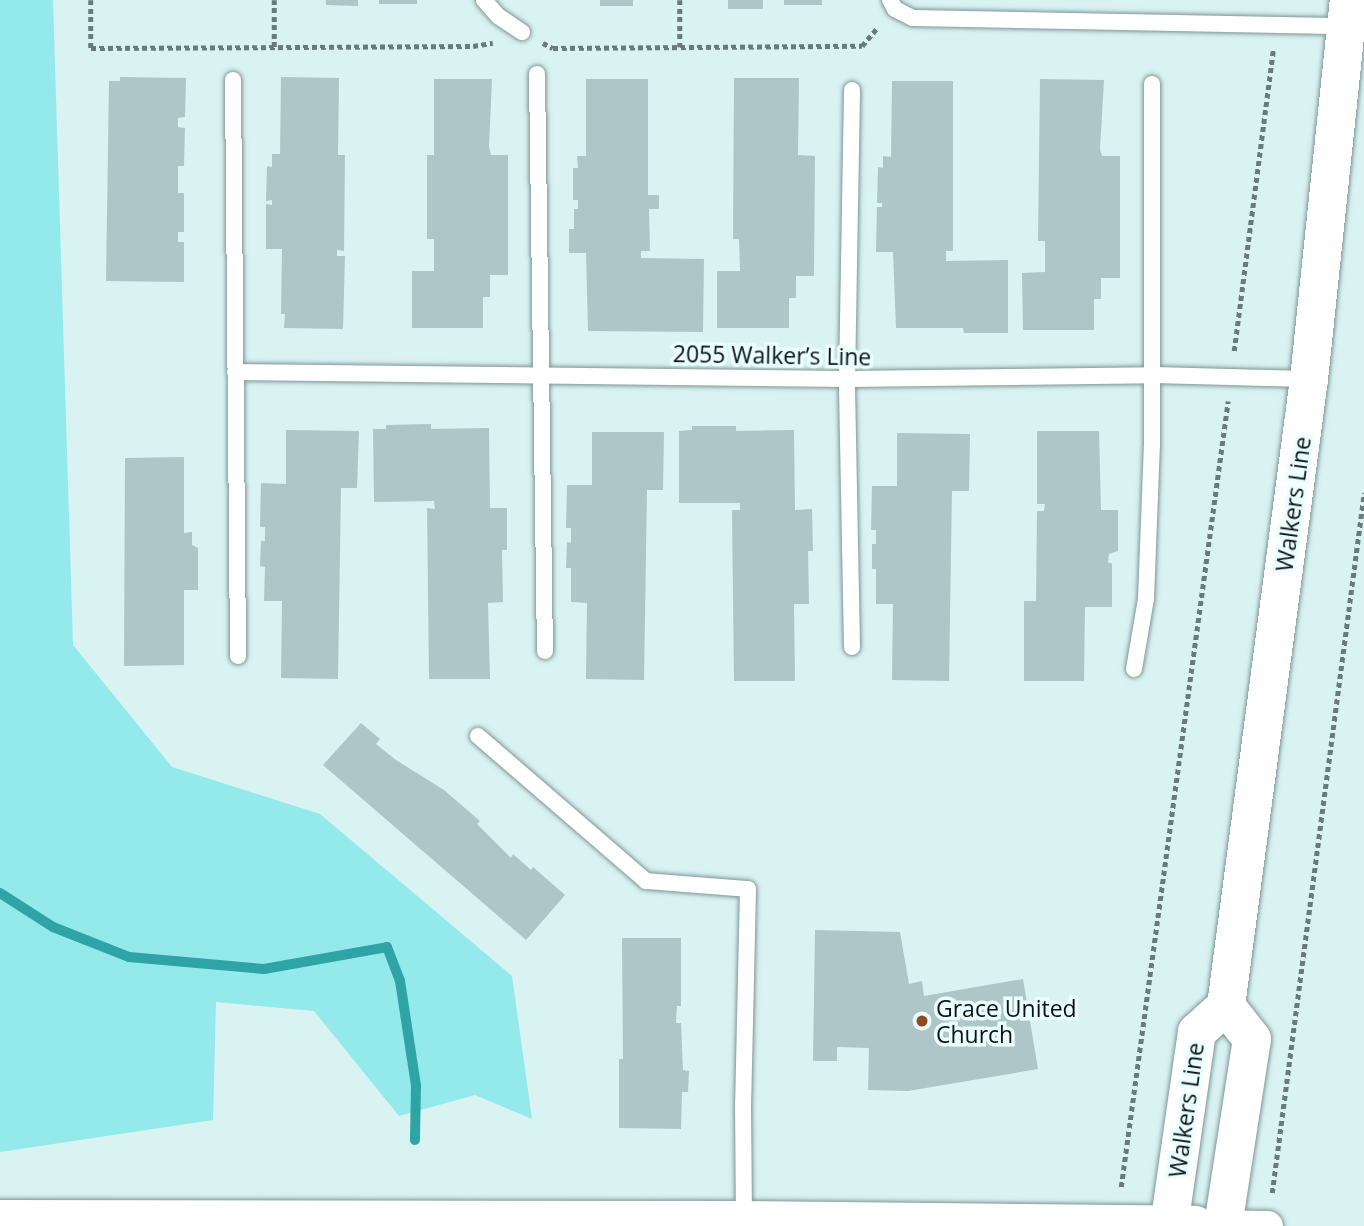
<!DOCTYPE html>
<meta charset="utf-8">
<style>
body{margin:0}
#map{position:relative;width:1364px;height:1226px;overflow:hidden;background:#d9f2f2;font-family:"Open Sans",sans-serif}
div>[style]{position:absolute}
.green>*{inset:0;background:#94e9eb}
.stream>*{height:10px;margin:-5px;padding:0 5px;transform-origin:5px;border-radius:5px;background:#2fa4a7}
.building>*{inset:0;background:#aec6c7;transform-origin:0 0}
.path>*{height:4.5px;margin-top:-2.25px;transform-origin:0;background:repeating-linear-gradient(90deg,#6a7979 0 5px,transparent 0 8.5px)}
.roads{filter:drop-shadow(0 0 2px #7f9696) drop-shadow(0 0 2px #7f9696)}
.lane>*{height:16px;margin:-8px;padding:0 8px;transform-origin:8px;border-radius:8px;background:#fff}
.street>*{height:30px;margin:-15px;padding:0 15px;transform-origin:15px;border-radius:15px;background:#fff}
.secondary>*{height:38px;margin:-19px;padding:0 19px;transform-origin:19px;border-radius:19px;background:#fff}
.dots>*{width:19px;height:19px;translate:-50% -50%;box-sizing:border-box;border:4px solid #ebfeff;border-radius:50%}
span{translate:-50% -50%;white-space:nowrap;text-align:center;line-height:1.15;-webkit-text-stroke:7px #ebfeff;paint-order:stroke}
.street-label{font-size:23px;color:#0a1212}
.poi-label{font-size:23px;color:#0a1212}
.left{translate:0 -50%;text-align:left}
</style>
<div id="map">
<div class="green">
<div style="clip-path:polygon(0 0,53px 0,73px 645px,172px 767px,320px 814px,512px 976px,532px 1119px,475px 1095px,399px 1116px,314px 1011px,216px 1002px,213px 1120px,0 1152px)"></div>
</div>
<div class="stream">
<div style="left:0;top:893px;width:63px;rotate:32.7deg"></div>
<div style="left:53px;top:927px;width:82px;rotate:21.5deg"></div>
<div style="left:129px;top:957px;width:136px;rotate:5.1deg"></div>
<div style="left:264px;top:969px;width:125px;rotate:-10.1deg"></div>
<div style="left:387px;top:947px;width:36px;rotate:69deg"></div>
<div style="left:400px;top:981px;width:106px;rotate:81.3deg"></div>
<div style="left:416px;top:1086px;width:54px;rotate:91.1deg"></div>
</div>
<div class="building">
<div style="clip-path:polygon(326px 0,358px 0,358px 6px,326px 5px)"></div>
<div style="left:379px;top:0;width:38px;height:4px"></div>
<div style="left:600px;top:0;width:33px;height:6px"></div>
<div style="left:728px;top:0;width:35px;height:9px"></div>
<div style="left:784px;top:0;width:38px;height:5px"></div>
<div style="clip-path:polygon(120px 77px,186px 78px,185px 117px,178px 118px,178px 127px,185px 128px,184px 166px,178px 166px,178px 193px,184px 193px,184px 232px,178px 232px,178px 242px,184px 242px,184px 282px,106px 281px,109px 81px,120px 81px)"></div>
<div style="clip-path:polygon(281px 77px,339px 78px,338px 155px,345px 155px,344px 251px,337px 250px,337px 256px,345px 256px,343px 329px,284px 328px,285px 314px,281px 314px,282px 249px,266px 249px,266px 204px,272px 205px,272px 200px,266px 201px,267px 166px,272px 167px,272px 154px,280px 154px)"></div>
<div style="clip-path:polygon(734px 78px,799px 78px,798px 155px,815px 156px,814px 276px,796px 276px,796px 298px,789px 298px,789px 328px,717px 328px,717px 271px,740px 271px,739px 239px,733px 239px)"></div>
<div style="clip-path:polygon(434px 79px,492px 79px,489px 147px,491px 155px,508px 155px,508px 275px,490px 275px,490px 297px,483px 297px,483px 328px,412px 328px,412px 271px,434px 271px,434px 239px,427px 239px,427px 155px,434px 155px)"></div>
<div style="clip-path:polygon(586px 79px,648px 79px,648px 195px,659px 195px,659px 209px,649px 209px,650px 251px,641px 251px,641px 258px,704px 259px,703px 332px,588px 331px,586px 253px,569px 253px,569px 229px,574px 229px,574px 209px,578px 209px,578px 200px,573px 200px,573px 168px,578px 168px,577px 156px,586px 156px)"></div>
<div style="clip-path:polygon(1040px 79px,1104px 80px,1100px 149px,1102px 156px,1120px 156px,1120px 278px,1101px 278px,1101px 299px,1094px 299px,1094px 330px,1023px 330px,1022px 273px,1045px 272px,1045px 241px,1038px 241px)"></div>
<div style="clip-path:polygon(892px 81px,953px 81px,953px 251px,946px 251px,946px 261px,1008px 260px,1008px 333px,964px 333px,963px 328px,896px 328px,893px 252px,876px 252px,877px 207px,882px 207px,882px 203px,877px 203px,878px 167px,883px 168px,883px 156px,891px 157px)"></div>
<div style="clip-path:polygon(431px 424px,431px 429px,489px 428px,490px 508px,507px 508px,507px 550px,502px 550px,503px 602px,488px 603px,490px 679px,429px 679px,427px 508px,435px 509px,434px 501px,374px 502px,373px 429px,386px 429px,386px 425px)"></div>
<div style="clip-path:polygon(692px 426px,736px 426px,736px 431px,794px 430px,795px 510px,812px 509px,813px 551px,808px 551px,809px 604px,794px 604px,795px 681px,734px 681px,732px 510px,740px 510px,740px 503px,679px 503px,679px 431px,692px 430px)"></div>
<div style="clip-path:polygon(286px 430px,359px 431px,357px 488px,341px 488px,338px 679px,281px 678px,282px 601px,264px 601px,265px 567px,260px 566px,261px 541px,265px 541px,265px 527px,260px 527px,261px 483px,286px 484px)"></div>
<div style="clip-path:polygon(1037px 431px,1099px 431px,1101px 510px,1118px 510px,1118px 551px,1109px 554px,1108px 563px,1112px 563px,1112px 607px,1085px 607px,1084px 681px,1024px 681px,1024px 601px,1036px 601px,1037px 511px,1044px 511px,1045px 504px,1037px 504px)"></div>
<div style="clip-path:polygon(592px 432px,664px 432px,663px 490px,647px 490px,644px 680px,586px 679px,587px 603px,571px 602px,571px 568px,566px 568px,567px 542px,571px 543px,571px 528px,566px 528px,567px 485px,592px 485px)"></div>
<div style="clip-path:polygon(897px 433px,970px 434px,969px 491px,952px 491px,949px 681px,892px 680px,893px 604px,876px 604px,876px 569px,872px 569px,872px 544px,876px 544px,876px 530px,871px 530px,872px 486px,897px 486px)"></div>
<div style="clip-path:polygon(184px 457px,184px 533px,192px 532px,192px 545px,198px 548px,198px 590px,184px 590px,184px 665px,124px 666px,125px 458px)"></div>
<div style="clip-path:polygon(361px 723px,380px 739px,376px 744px,396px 760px,444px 790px,480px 821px,477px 824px,511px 858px,513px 854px,531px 870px,533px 867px,565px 895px,526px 940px,323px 765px)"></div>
<div style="clip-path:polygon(815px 930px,900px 932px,909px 984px,922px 981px,924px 996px,1023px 979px,1038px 1069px,908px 1091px,868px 1090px,869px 1048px,837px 1047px,837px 1061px,813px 1061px)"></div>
<div style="clip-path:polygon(622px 938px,681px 938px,681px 1006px,677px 1006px,676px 1023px,681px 1023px,683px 1070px,689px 1071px,688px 1092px,682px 1092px,681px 1129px,619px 1128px,619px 1059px,623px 1059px)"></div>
</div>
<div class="path">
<div style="left:91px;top:0;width:48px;rotate:90deg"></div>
<div style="left:91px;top:48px;width:382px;rotate:-0.3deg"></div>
<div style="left:473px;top:46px;width:20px;rotate:-9deg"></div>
<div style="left:680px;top:0;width:47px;rotate:90deg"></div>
<div style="left:543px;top:43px;width:11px;rotate:27deg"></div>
<div style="left:553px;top:48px;width:309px;rotate:-0.4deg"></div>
<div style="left:862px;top:46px;width:25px;rotate:-50deg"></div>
<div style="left:274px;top:47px;width:47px;rotate:-90deg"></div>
<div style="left:1234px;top:351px;width:303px;rotate:-82.6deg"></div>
<div style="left:1121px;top:1187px;width:793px;rotate:-82.25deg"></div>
<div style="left:1272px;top:1193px;width:706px;rotate:-82.51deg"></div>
</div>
<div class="roads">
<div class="lane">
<div style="left:484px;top:0;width:21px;rotate:49deg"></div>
<div style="left:498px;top:16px;width:29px;rotate:34deg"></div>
<div style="left:890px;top:0;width:10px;rotate:61deg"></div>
<div style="left:895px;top:9px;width:20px;rotate:27deg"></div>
<div style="left:913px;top:18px;width:433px;rotate:1.1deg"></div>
<div style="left:537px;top:74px;width:577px;rotate:89.21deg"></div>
<div style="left:233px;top:80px;width:576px;rotate:89.5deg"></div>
<div style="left:235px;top:372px;width:612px;rotate:0.66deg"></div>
<div style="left:847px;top:379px;width:307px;rotate:-0.7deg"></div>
<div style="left:1154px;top:375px;width:155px;rotate:1.5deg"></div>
<div style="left:852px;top:647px;width:268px;rotate:-91.1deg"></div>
<div style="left:847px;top:379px;width:289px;rotate:-89deg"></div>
<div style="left:1134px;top:669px;width:71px;rotate:-80.3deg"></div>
<div style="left:1146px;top:599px;width:153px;rotate:-87.8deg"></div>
<div style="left:1152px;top:446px;width:362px;rotate:-90deg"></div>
<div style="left:478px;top:736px;width:222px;rotate:40.8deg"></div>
<div style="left:646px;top:881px;width:102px;rotate:4.5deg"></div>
<div style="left:748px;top:889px;width:215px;rotate:91.3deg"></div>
<div style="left:743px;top:1104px;width:116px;rotate:89.5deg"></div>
</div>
<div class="street">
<div style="left:1201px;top:1225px;width:67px;rotate:0.9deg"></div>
</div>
<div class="secondary">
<div style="left:0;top:1219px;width:744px;rotate:0.08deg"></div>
<div style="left:744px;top:1220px;width:451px;rotate:0.6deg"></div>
<div style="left:1169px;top:1226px;width:196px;rotate:-81.8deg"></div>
<div style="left:1197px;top:1032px;width:39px;rotate:-42deg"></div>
<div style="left:1226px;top:1006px;width:632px;rotate:-82.46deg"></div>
<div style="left:1309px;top:379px;width:381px;rotate:-84deg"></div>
<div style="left:1223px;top:1226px;width:189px;rotate:-81.2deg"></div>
<div style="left:1252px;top:1039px;width:42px;rotate:-128.2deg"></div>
</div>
</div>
<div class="dots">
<div style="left:922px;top:1021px;background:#904a23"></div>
</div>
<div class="street-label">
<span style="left:772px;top:355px;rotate:1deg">2055 Walker’s Line</span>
<span style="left:1293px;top:504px;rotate:-82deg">Walkers Line</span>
<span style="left:1186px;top:1110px;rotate:-82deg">Walkers Line</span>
</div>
<div class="poi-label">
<span class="left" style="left:936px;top:1021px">Grace United<br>Church</span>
</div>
</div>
